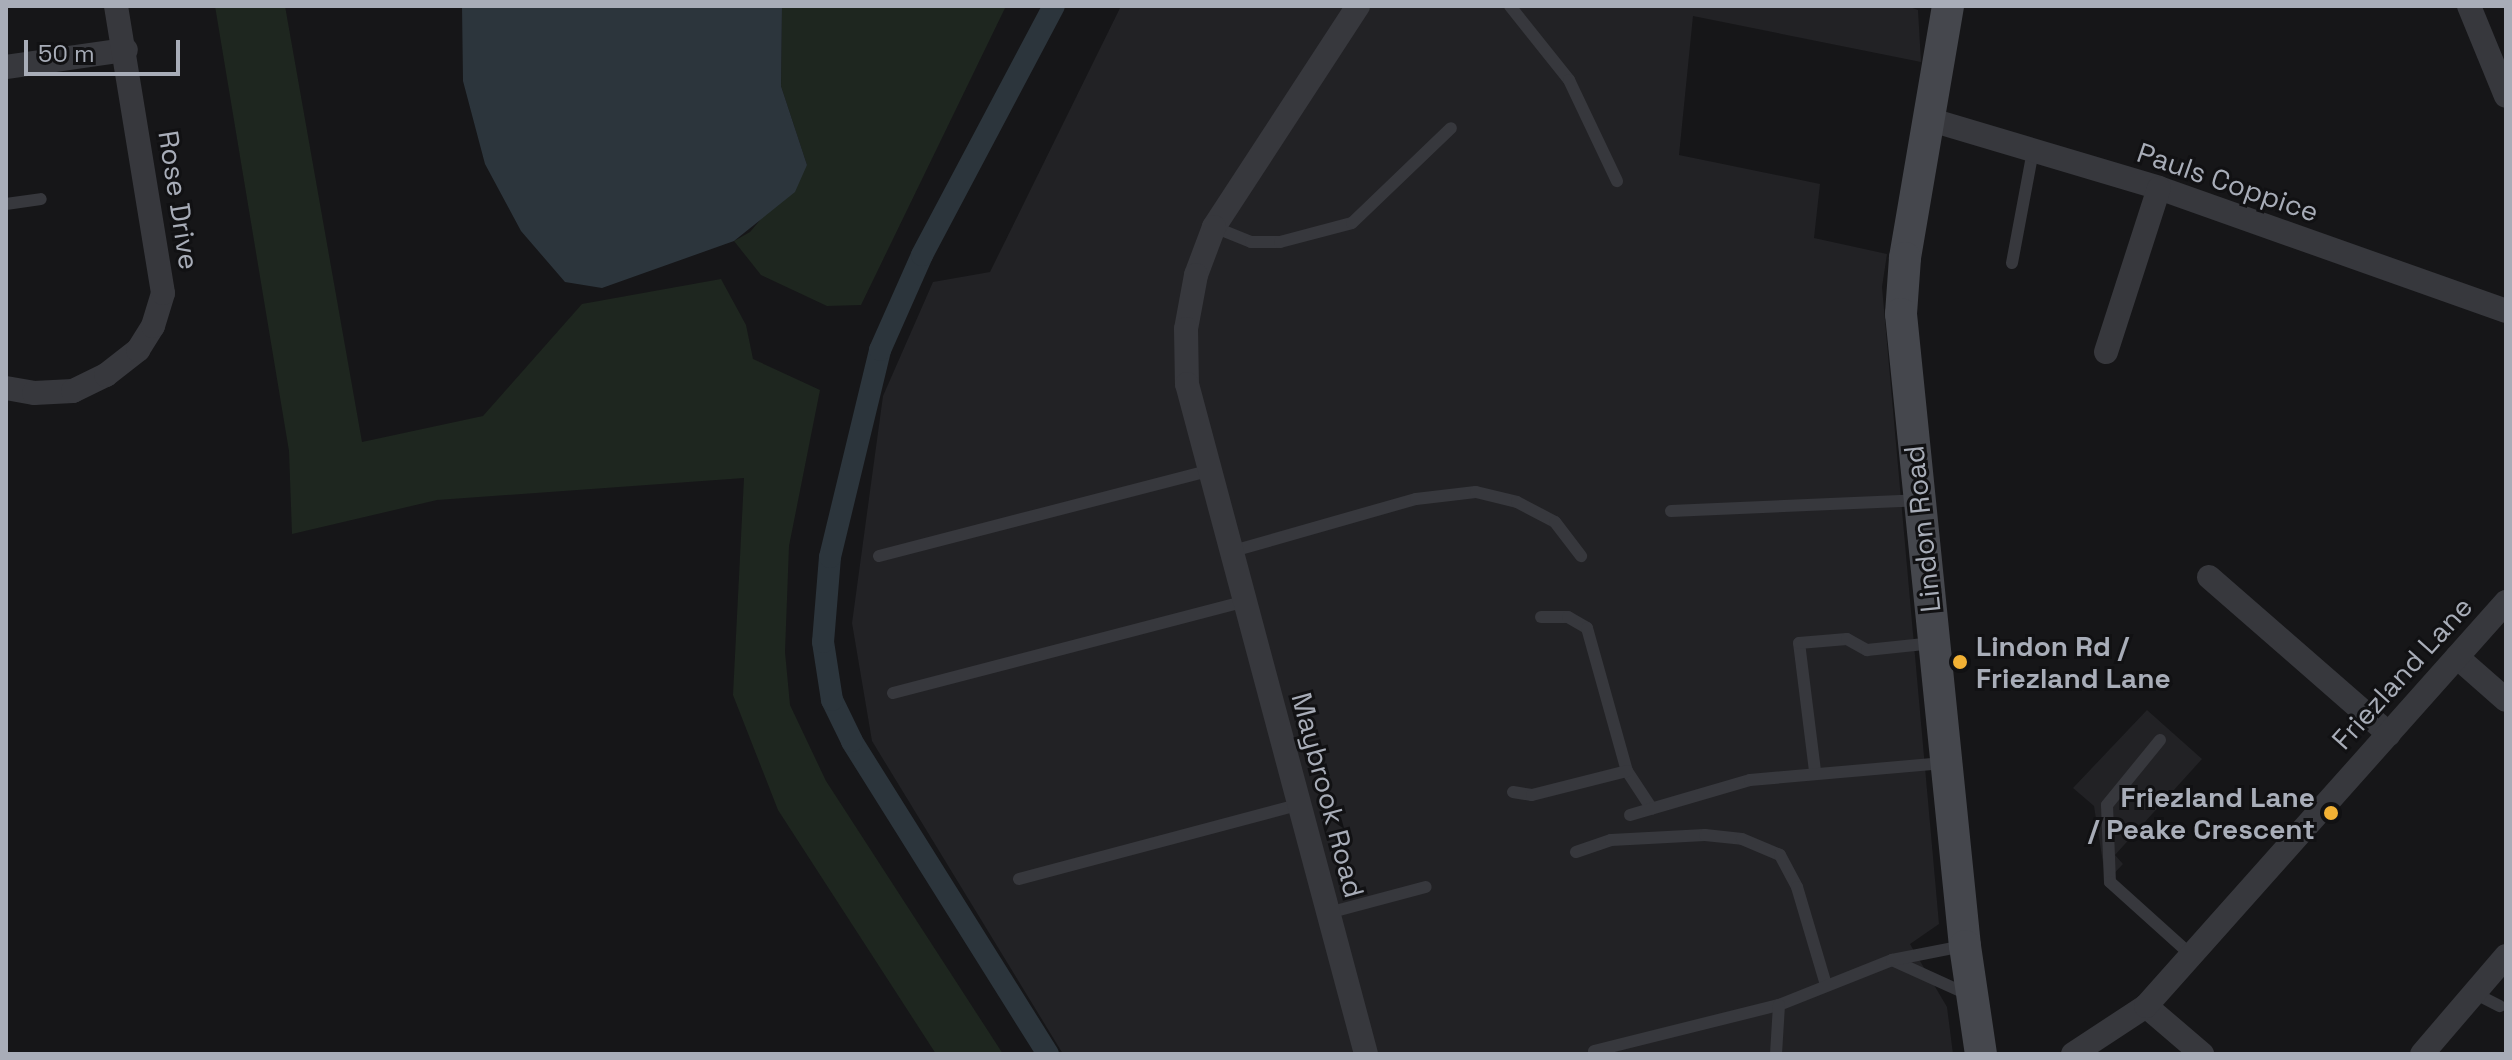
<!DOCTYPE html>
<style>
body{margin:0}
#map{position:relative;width:2512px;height:1060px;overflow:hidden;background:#161618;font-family:"Space Grotesk",sans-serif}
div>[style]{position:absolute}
.built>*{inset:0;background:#222225}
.green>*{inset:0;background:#1e261f}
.water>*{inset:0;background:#2c353c}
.canal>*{height:22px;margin:-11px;padding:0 11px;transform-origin:11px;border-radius:11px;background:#2c353c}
.service>*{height:12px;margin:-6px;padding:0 6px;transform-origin:6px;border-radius:6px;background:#37383d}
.minor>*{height:24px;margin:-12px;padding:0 12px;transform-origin:12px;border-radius:12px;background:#37383d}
.secondary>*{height:32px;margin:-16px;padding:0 16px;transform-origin:16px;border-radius:16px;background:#45474d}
.dots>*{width:22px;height:22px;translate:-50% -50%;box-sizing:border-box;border:4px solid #111113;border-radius:50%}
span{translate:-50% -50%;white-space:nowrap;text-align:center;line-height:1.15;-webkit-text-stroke:6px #111113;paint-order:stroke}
.street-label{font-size:28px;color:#a8adb8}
.poi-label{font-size:28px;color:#a8adb8;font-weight:700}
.left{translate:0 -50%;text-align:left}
.right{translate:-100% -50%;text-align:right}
.frame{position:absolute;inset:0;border:8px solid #a8adb8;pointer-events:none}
.scale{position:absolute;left:24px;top:40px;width:156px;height:36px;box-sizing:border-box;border:4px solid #a8adb8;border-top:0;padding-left:10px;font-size:24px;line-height:28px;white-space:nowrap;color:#a8adb8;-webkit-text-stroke:6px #111113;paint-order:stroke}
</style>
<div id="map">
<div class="built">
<div style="clip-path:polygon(1121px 6px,1907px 6px,1918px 10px,1921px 62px,1693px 16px,1679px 155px,1820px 184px,1814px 238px,1887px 254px,1882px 287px,1939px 924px,1910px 944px,1947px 1007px,1953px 1054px,1063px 1054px,872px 741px,852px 623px,883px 396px,933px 282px,990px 272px)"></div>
<div style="clip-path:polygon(2147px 710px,2202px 759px,2115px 855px,2123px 864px,2106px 882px,2094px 806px,2073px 788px)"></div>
</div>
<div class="green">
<div style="clip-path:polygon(215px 6px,285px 6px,362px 442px,483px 416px,582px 304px,721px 279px,746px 325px,753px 359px,820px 390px,789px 546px,785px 652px,790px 705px,826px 781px,1003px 1054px,936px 1054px,778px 810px,733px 695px,744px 478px,437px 500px,292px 534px,289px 451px)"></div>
<div style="clip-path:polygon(782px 6px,1006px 6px,861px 305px,827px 306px,761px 275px,734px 241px,750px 232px,807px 165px,781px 86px)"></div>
</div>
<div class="water">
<div style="clip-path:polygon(462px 6px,782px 6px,781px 86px,807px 165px,795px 192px,734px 241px,602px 288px,565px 282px,521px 231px,485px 164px,463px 81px)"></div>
</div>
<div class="canal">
<div style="left:1048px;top:1054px;width:369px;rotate:-122.1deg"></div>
<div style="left:852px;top:741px;width:46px;rotate:-116deg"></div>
<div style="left:832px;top:700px;width:59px;rotate:-98.8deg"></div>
<div style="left:823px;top:642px;width:85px;rotate:-85.3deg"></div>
<div style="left:830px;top:557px;width:213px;rotate:-76.4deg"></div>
<div style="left:880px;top:350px;width:104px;rotate:-66.1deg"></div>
<div style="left:922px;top:255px;width:282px;rotate:-62.1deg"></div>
</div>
<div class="service">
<div style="left:1510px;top:6px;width:95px;rotate:51.4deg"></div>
<div style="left:1569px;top:80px;width:112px;rotate:64.6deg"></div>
<div style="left:6px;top:204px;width:35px;rotate:-8deg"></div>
<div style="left:1214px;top:227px;width:40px;rotate:22deg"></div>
<div style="left:1251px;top:242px;width:29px"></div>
<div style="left:1280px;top:242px;width:74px;rotate:-14.8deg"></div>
<div style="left:1352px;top:223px;width:137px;rotate:-43.8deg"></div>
<div style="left:2012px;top:263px;width:114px;rotate:-79.4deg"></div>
<div style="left:1671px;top:511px;width:247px;rotate:-2.5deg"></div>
<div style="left:1233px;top:551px;width:190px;rotate:-15.9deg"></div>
<div style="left:1416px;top:499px;width:60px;rotate:-6.7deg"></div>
<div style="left:1476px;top:492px;width:42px;rotate:13.7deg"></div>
<div style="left:1517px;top:502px;width:43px;rotate:27.8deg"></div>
<div style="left:1555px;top:522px;width:43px;rotate:52.6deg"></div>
<div style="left:879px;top:556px;width:343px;rotate:-14.5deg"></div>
<div style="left:1541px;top:617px;width:27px"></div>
<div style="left:1568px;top:617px;width:22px;rotate:30deg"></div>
<div style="left:1587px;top:628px;width:148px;rotate:74.4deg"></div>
<div style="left:1627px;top:771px;width:45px;rotate:56.7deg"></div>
<div style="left:893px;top:693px;width:365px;rotate:-14.6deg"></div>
<div style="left:2160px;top:740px;width:84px;rotate:129.2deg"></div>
<div style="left:2107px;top:805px;width:77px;rotate:87.8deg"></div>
<div style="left:2110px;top:882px;width:108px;rotate:42deg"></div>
<div style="left:1815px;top:771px;width:129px;rotate:-97.1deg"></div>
<div style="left:1799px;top:643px;width:48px;rotate:-4.8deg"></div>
<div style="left:1847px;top:639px;width:23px;rotate:29deg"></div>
<div style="left:1867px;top:650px;width:67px;rotate:-6deg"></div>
<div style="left:1513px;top:792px;width:19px;rotate:9deg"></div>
<div style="left:1532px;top:795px;width:98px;rotate:-14.2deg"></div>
<div style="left:1630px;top:815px;width:125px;rotate:-16.3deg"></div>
<div style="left:1750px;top:780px;width:197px;rotate:-5deg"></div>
<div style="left:1576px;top:852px;width:37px;rotate:-19deg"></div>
<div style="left:1611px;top:840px;width:94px;rotate:-3deg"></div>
<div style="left:1705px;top:835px;width:37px;rotate:6deg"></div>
<div style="left:1742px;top:839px;width:41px;rotate:22.8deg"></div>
<div style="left:1780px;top:855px;width:36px;rotate:62deg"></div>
<div style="left:1797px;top:887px;width:102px;rotate:73.5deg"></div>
<div style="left:1019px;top:879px;width:291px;rotate:-14.9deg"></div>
<div style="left:1328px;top:913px;width:101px;rotate:-14.9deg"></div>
<div style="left:1892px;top:960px;width:85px;rotate:24.4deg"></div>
<div style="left:2474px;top:993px;width:29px;rotate:27deg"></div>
<div style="left:1594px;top:1051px;width:191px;rotate:-14deg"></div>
<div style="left:1779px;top:1005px;width:122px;rotate:-21.7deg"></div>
<div style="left:1892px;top:960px;width:72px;rotate:-11.2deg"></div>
<div style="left:1776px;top:1054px;width:49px;rotate:-86.5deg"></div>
</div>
<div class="minor">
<div style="left:1358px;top:6px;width:264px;rotate:123.1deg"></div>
<div style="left:1214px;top:227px;width:51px;rotate:110.6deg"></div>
<div style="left:1196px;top:275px;width:55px;rotate:100.5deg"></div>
<div style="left:1186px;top:329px;width:55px;rotate:89deg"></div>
<div style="left:1187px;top:384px;width:693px;rotate:75.04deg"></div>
<div style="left:2469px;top:6px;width:97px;rotate:67.7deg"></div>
<div style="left:6px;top:67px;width:121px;rotate:-8.1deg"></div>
<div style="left:1928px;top:119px;width:241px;rotate:16.6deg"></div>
<div style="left:2159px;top:188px;width:368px;rotate:19.5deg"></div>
<div style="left:2106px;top:352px;width:172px;rotate:-72.1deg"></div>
<div style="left:6px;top:388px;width:28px;rotate:10deg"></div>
<div style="left:34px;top:393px;width:39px;rotate:-3deg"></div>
<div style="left:73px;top:391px;width:37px;rotate:-26deg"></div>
<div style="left:106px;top:375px;width:41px;rotate:-38deg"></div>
<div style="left:138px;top:350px;width:28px;rotate:-58deg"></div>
<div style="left:153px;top:326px;width:34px;rotate:-73deg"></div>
<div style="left:163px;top:293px;width:291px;rotate:-99.3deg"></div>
<div style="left:2209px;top:577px;width:239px;rotate:41.1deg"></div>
<div style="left:2457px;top:657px;width:65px;rotate:41.3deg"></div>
<div style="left:2146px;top:1006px;width:74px;rotate:40.6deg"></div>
<div style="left:2073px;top:1054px;width:87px;rotate:-33.3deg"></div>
<div style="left:2146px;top:1006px;width:541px;rotate:-48.3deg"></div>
<div style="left:2422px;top:1054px;width:129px;rotate:-49.4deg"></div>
</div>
<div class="secondary">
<div style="left:1948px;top:6px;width:256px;rotate:99.7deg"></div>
<div style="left:1905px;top:258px;width:56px;rotate:94.1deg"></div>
<div style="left:1901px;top:314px;width:635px;rotate:84.22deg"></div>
<div style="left:1965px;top:946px;width:109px;rotate:81.6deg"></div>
</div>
<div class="dots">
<div style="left:1960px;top:662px;background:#f2b134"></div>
<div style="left:2331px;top:813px;background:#f2b134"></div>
</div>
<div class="street-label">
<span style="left:2228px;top:182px;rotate:19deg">Pauls Coppice</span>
<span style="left:179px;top:200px;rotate:81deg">Rose Drive</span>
<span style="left:1922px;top:529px;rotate:-96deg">Lindon Road</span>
<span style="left:2402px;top:673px;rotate:-48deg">Friezland Lane</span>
<span style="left:1328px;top:795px;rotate:75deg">Maybrook Road</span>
</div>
<div class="poi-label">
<span class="left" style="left:1976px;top:662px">Lindon Rd /<br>Friezland Lane</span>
<span class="right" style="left:2315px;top:813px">Friezland Lane<br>/ Peake Crescent</span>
</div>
<div class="frame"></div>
<div class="scale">50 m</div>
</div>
